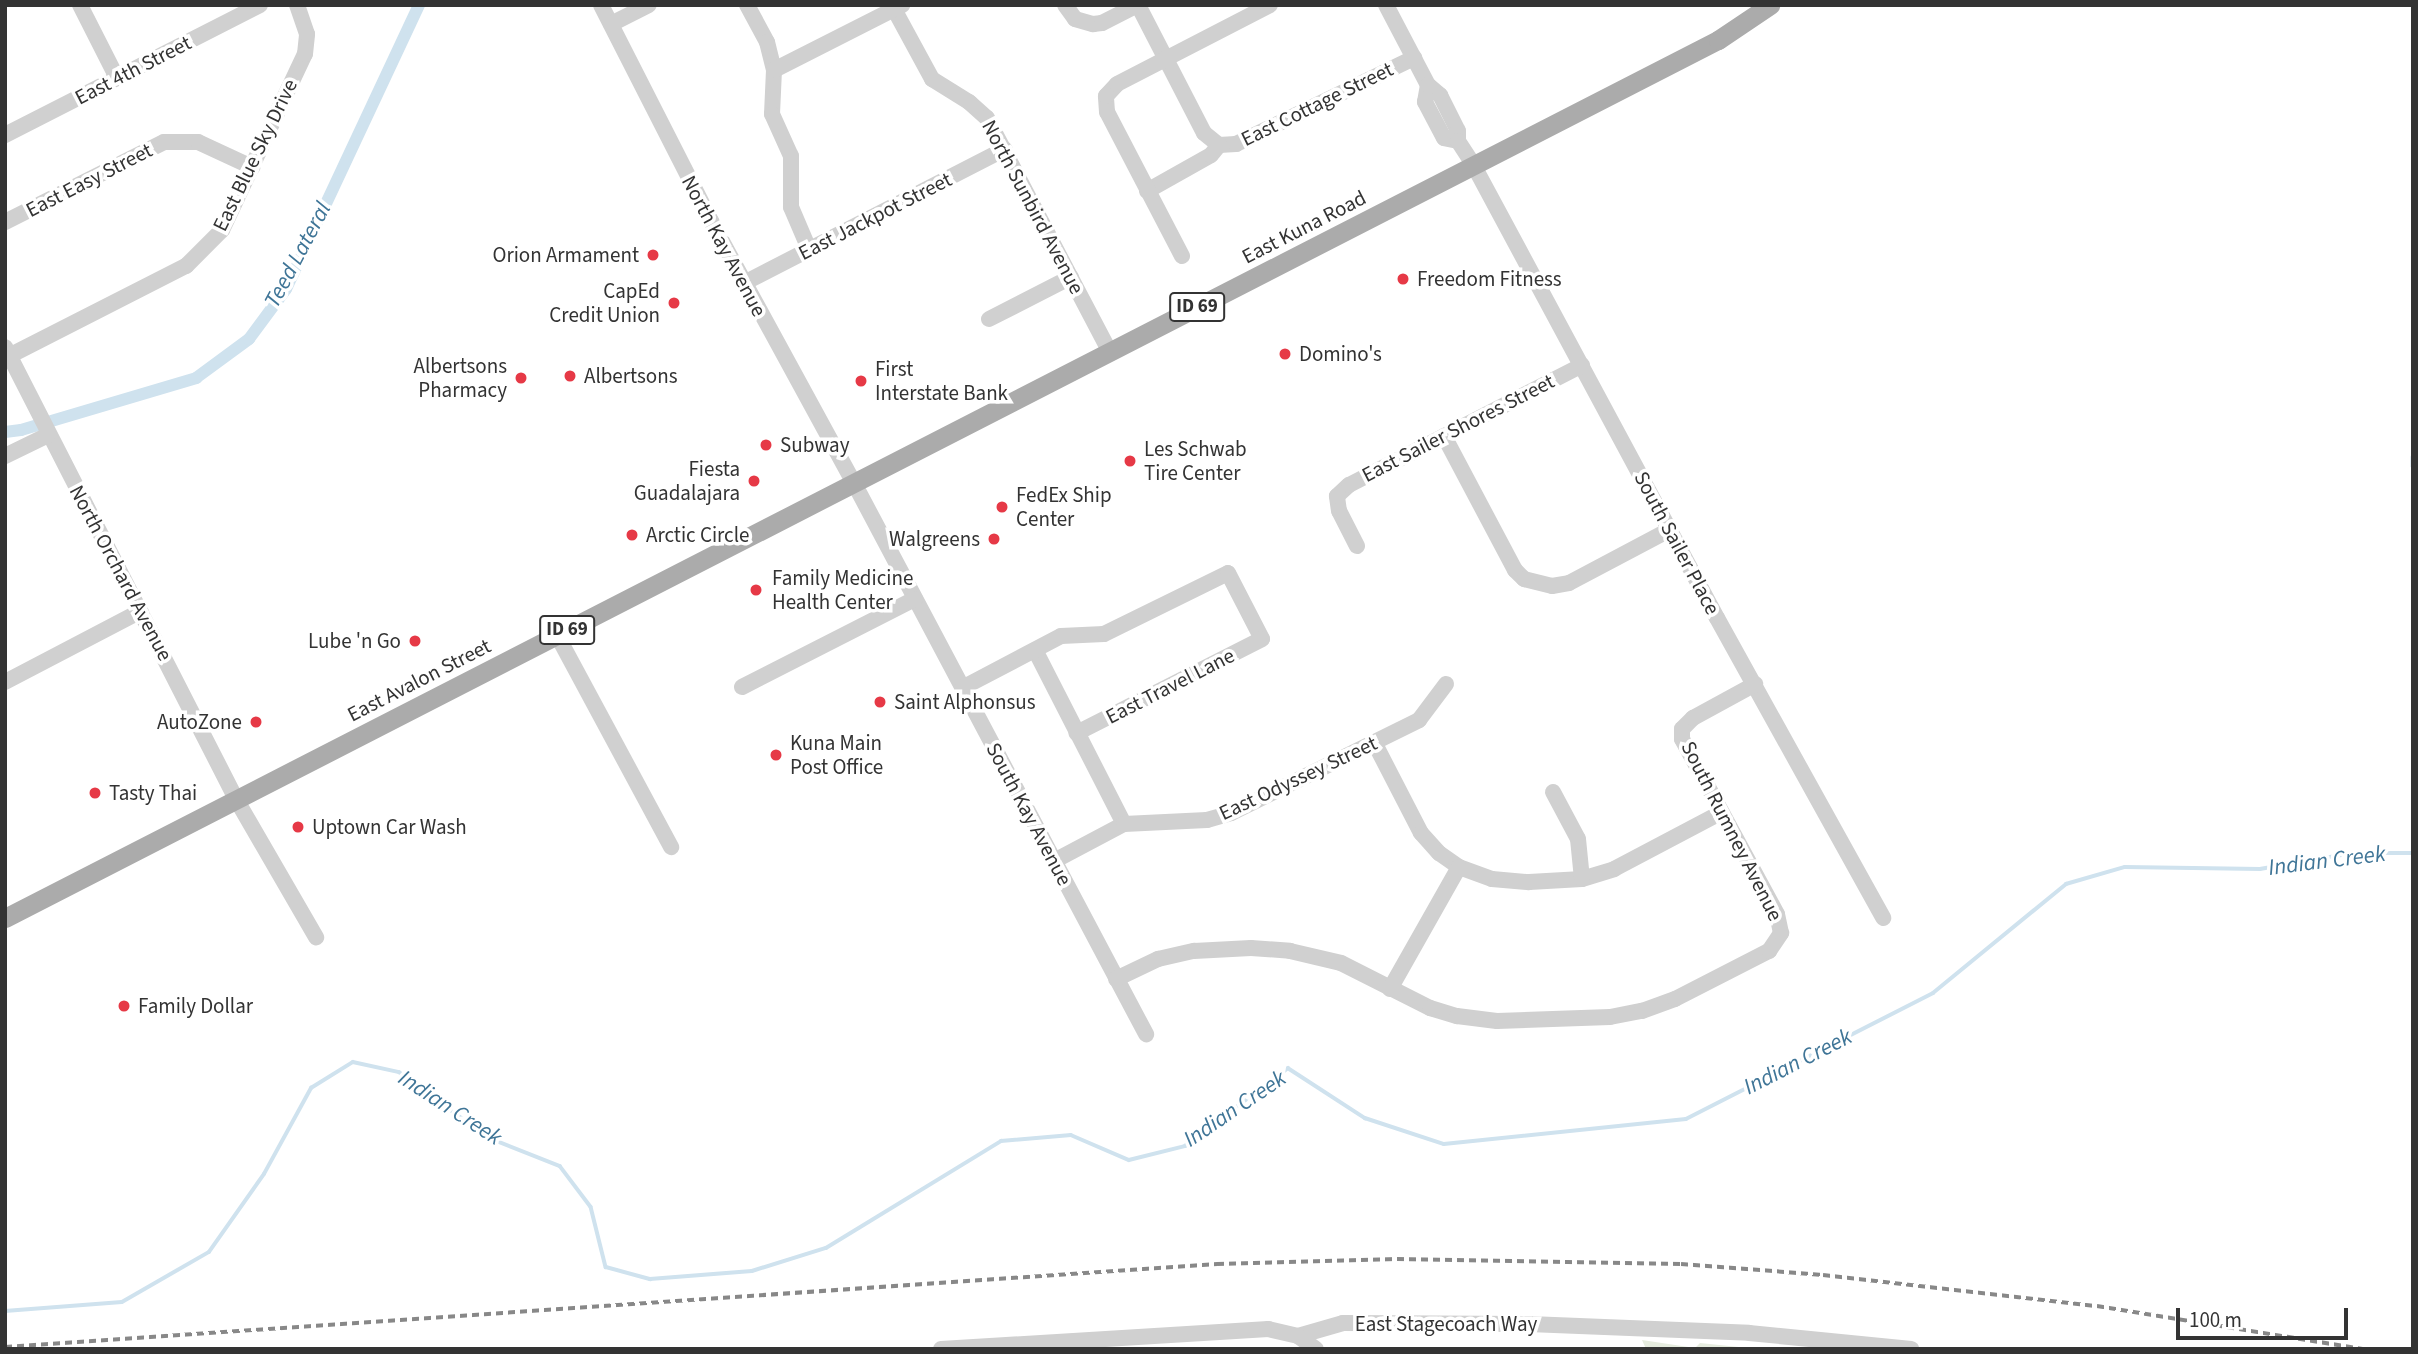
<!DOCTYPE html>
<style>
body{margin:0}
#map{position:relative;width:2418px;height:1354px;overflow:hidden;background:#fff;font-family:"Source Sans 3",sans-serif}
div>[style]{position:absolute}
.green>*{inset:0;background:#e6ecdf}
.stream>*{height:3.5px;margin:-1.75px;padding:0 1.75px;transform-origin:1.75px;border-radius:1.75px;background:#cfe2ee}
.canal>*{height:12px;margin:-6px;padding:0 6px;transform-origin:6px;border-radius:6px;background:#cfe2ee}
.minor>*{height:16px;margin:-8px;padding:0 8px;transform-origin:8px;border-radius:8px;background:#d0d0d0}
.major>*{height:19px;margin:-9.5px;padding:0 9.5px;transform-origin:9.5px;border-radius:9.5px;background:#ababab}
.rail>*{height:3.5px;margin-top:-1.75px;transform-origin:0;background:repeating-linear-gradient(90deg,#888 0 7px,transparent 0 12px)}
.dots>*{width:19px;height:19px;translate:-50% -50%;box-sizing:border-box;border:4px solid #fff;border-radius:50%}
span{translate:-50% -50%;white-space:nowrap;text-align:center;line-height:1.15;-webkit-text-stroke:7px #fff;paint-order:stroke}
.shield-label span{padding:2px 5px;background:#fff;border:2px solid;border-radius:5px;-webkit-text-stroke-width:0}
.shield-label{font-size:19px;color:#333;font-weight:700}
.street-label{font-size:21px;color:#333}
.poi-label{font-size:21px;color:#333}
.right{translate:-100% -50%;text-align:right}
.left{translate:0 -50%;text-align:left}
.water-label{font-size:23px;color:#3f7597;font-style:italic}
.frame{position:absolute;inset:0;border:7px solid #333;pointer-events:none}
.scale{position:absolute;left:2176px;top:1308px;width:172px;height:32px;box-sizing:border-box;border:4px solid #333;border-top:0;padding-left:9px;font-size:21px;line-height:24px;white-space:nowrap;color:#333;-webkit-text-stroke:5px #fff;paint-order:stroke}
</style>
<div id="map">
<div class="green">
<div style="clip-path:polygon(1642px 1340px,1695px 1348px,1700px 1343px,1758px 1349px,1646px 1349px)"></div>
</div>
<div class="stream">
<div style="left:2413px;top:457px;width:9px;rotate:90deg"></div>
<div style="left:5px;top:1311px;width:117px;rotate:-4.4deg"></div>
<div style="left:122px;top:1302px;width:100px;rotate:-29.9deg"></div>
<div style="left:209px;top:1252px;width:95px;rotate:-54.8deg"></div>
<div style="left:264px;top:1174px;width:98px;rotate:-61.3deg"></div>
<div style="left:311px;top:1088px;width:49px;rotate:-31.8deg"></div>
<div style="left:353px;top:1062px;width:47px;rotate:12.3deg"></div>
<div style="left:399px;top:1072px;width:112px;rotate:36.3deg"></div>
<div style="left:489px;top:1138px;width:76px;rotate:21.5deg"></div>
<div style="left:560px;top:1166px;width:51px;rotate:52.9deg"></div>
<div style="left:591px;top:1207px;width:62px;rotate:76deg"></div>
<div style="left:606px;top:1267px;width:46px;rotate:15.3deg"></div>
<div style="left:650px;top:1279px;width:102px;rotate:-4.5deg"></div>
<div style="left:752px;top:1271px;width:77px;rotate:-17.3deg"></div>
<div style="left:826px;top:1248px;width:205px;rotate:-31.4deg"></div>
<div style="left:1001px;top:1141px;width:70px;rotate:-4.9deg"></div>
<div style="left:1071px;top:1135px;width:63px;rotate:23.3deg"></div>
<div style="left:1129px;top:1160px;width:58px;rotate:-14deg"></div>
<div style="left:1185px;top:1146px;width:129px;rotate:-37.1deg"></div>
<div style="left:1288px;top:1068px;width:92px;rotate:33deg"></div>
<div style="left:1365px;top:1118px;width:83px;rotate:18.2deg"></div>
<div style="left:1444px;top:1144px;width:243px;rotate:-5.9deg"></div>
<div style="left:1686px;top:1119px;width:277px;rotate:-27deg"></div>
<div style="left:1933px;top:993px;width:172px;rotate:-39.3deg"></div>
<div style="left:2066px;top:884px;width:61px;rotate:-16.1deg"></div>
<div style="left:2125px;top:867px;width:135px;rotate:0.8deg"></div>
<div style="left:2260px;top:869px;width:94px;rotate:-9.8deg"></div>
<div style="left:2353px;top:853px;width:60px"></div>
</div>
<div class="canal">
<div style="left:5px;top:432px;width:16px;rotate:-7deg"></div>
<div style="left:21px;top:430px;width:183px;rotate:-16.5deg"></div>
<div style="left:196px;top:378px;width:66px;rotate:-36.3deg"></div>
<div style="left:249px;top:339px;width:62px;rotate:-53.5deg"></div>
<div style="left:286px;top:289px;width:314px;rotate:-64.9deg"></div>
</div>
<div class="minor">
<div style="left:80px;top:5px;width:82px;rotate:63.1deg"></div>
<div style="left:601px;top:5px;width:242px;rotate:63deg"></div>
<div style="left:711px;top:221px;width:298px;rotate:61.4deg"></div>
<div style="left:854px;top:483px;width:624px;rotate:62.08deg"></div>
<div style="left:747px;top:5px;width:42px;rotate:61.6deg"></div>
<div style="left:767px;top:42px;width:29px;rotate:76deg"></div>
<div style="left:774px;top:70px;width:44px;rotate:92.6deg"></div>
<div style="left:772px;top:114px;width:46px;rotate:65.7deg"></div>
<div style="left:791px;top:156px;width:51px;rotate:90deg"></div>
<div style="left:791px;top:207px;width:46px;rotate:66.8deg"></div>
<div style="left:1065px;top:5px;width:17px;rotate:54deg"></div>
<div style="left:1075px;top:19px;width:19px;rotate:16deg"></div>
<div style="left:1093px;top:24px;width:9px;rotate:-6deg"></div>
<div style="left:1102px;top:23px;width:39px;rotate:-27deg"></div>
<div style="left:1138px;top:5px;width:144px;rotate:62.7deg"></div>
<div style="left:1204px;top:133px;width:19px;rotate:39deg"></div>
<div style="left:1219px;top:145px;width:17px;rotate:-3deg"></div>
<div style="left:1236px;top:144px;width:198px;rotate:-25.8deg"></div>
<div style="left:1386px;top:5px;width:90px;rotate:62.3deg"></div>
<div style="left:894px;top:9px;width:80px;rotate:61.5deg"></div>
<div style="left:932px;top:79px;width:44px;rotate:31.9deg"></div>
<div style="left:969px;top:102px;width:24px;rotate:42deg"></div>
<div style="left:987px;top:118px;width:264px;rotate:62.3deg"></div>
<div style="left:611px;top:24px;width:42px;rotate:-26.6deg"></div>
<div style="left:774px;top:70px;width:144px;rotate:-26.9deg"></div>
<div style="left:5px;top:135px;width:286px;rotate:-27deg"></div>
<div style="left:1458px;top:141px;width:14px;rotate:-168deg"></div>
<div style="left:1444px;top:138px;width:41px;rotate:-117.8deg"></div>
<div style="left:1425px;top:102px;width:17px;rotate:-80deg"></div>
<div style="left:1428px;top:85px;width:16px;rotate:40deg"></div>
<div style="left:1440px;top:95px;width:40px;rotate:63.4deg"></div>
<div style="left:1458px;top:131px;width:10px;rotate:90deg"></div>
<div style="left:1458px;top:141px;width:30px;rotate:57deg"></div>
<div style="left:1474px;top:166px;width:513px;rotate:61.74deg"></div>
<div style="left:1717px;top:618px;width:343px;rotate:61deg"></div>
<div style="left:1147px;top:191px;width:73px;rotate:-29.4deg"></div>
<div style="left:1211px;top:155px;width:13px;rotate:-51deg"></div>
<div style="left:5px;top:222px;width:178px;rotate:-26.7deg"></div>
<div style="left:164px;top:142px;width:34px"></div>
<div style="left:198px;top:142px;width:60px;rotate:24.8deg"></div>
<div style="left:1182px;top:256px;width:162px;rotate:-117.5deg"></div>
<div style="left:1107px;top:112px;width:16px;rotate:-94deg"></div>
<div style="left:1106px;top:96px;width:16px;rotate:-47deg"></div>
<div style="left:1117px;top:84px;width:172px;rotate:-27.3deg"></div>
<div style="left:744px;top:283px;width:293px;rotate:-27.2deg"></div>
<div style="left:989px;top:319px;width:92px;rotate:-27.1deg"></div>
<div style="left:5px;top:347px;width:508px;rotate:62.93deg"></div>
<div style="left:236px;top:799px;width:160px;rotate:59.9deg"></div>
<div style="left:9px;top:356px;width:199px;rotate:-27deg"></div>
<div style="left:186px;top:266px;width:51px;rotate:-45deg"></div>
<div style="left:222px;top:230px;width:195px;rotate:-64.8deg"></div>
<div style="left:305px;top:54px;width:20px;rotate:-84deg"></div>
<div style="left:307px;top:34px;width:31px;rotate:-109deg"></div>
<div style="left:1444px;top:436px;width:152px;rotate:62.1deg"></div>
<div style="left:1515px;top:570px;width:13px;rotate:45deg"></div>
<div style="left:1524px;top:579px;width:29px;rotate:14deg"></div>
<div style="left:1552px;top:586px;width:17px;rotate:-10deg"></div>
<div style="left:1569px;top:583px;width:113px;rotate:-27.9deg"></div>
<div style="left:5px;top:456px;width:48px;rotate:-26deg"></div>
<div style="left:1357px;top:546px;width:39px;rotate:-117deg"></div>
<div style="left:1339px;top:511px;width:15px;rotate:-98deg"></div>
<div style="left:1337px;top:496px;width:16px;rotate:-43deg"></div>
<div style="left:1349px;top:485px;width:262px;rotate:-27.2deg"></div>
<div style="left:557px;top:635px;width:241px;rotate:61.7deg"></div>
<div style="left:1035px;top:650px;width:195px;rotate:62.9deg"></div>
<div style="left:5px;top:682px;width:153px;rotate:-27.6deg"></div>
<div style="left:742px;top:687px;width:194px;rotate:-27deg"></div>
<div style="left:962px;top:688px;width:112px;rotate:-27.7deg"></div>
<div style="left:1061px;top:636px;width:43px;rotate:-2.7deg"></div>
<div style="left:1104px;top:634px;width:138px;rotate:-26.2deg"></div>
<div style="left:1228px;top:573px;width:74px;rotate:62.7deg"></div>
<div style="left:1262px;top:639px;width:208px;rotate:153.1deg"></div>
<div style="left:1374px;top:742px;width:102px;rotate:62.7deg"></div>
<div style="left:1421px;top:833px;width:27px;rotate:48deg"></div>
<div style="left:1439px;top:853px;width:24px;rotate:35deg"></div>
<div style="left:1459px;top:867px;width:35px;rotate:20deg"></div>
<div style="left:1492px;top:879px;width:37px;rotate:5deg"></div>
<div style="left:1529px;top:882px;width:53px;rotate:-3.2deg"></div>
<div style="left:1582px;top:879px;width:34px;rotate:-17deg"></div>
<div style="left:1614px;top:869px;width:120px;rotate:-27.8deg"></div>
<div style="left:1553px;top:792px;width:53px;rotate:62deg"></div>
<div style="left:1578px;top:839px;width:40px;rotate:84.3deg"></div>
<div style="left:1054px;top:861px;width:79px;rotate:-27.9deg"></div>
<div style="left:1124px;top:824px;width:83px;rotate:-2.8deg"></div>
<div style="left:1207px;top:820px;width:25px;rotate:-16deg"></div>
<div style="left:1231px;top:813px;width:210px;rotate:-26.3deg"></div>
<div style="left:1419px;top:720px;width:45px;rotate:-53.1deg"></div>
<div style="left:1116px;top:979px;width:47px;rotate:-25.5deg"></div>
<div style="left:1158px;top:959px;width:37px;rotate:-13deg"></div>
<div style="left:1194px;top:951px;width:57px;rotate:-3deg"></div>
<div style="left:1251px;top:948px;width:39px;rotate:4deg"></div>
<div style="left:1290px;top:951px;width:52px;rotate:13.2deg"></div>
<div style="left:1341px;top:963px;width:100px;rotate:26.8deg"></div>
<div style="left:1430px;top:1008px;width:28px;rotate:17deg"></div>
<div style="left:1457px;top:1016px;width:40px;rotate:7.1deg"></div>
<div style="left:1497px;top:1021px;width:113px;rotate:-2deg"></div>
<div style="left:1610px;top:1017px;width:33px;rotate:-11deg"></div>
<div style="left:1642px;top:1011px;width:35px;rotate:-20deg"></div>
<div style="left:1675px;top:999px;width:106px;rotate:-27.1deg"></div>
<div style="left:1769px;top:951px;width:22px;rotate:-56deg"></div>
<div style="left:1781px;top:933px;width:19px;rotate:-102deg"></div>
<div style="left:1777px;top:914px;width:199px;rotate:-118.5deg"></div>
<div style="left:1682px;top:739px;width:10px;rotate:-90deg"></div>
<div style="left:1682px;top:729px;width:16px;rotate:-45deg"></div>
<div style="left:1693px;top:718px;width:71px;rotate:-28.7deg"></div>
<div style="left:1390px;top:989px;width:140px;rotate:-60.5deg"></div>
<div style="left:1298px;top:1336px;width:47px;rotate:-16.1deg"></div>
<div style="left:1343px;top:1323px;width:186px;rotate:0.3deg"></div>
<div style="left:1529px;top:1324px;width:220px;rotate:2.3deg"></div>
<div style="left:1749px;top:1333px;width:163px;rotate:5.6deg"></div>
<div style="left:941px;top:1349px;width:328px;rotate:-3.5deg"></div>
<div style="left:1268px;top:1329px;width:31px;rotate:13deg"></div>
<div style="left:1298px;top:1336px;width:22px;rotate:36deg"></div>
</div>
<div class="major">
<div style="left:5px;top:918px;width:1925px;rotate:-27.14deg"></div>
<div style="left:1718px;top:40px;width:63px;rotate:-33.9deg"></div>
</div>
<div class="rail">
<div style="left:5px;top:1347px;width:1215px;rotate:-3.92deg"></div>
<div style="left:1217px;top:1264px;width:180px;rotate:-1.6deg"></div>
<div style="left:1397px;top:1259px;width:284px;rotate:1deg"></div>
<div style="left:1681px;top:1264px;width:142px;rotate:4.4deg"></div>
<div style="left:1823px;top:1275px;width:276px;rotate:6.5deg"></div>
<div style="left:2097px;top:1306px;width:269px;rotate:9.2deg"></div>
</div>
<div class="dots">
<div style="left:653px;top:255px;background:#e63946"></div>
<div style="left:1403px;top:279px;background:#e63946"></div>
<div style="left:674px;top:303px;background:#e63946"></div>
<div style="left:1285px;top:354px;background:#e63946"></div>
<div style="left:570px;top:376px;background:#e63946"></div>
<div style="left:521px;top:378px;background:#e63946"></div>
<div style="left:861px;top:381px;background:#e63946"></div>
<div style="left:766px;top:445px;background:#e63946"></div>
<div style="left:1130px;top:461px;background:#e63946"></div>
<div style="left:754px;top:481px;background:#e63946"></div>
<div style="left:1002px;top:507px;background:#e63946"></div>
<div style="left:632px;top:535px;background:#e63946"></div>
<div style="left:994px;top:539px;background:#e63946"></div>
<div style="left:756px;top:590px;background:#e63946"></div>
<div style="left:415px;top:641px;background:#e63946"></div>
<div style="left:880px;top:702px;background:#e63946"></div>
<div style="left:256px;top:722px;background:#e63946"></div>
<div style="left:776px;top:755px;background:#e63946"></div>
<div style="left:95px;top:793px;background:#e63946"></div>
<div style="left:298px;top:827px;background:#e63946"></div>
<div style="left:124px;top:1006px;background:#e63946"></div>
</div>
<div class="shield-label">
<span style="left:1197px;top:307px">ID 69</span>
<span style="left:567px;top:630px">ID 69</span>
</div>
<div class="street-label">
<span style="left:133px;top:70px;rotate:-27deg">East 4th Street</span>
<span style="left:1317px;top:104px;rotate:-26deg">East Cottage Street</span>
<span style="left:255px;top:155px;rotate:-64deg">East Blue Sky Drive</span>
<span style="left:89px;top:180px;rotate:-27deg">East Easy Street</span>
<span style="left:1033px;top:207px;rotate:62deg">North Sunbird Avenue</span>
<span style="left:875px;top:216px;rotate:-27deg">East Jackpot Street</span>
<span style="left:1304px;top:227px;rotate:-27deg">East Kuna Road</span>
<span style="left:724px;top:246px;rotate:62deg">North Kay Avenue</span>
<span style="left:1458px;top:428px;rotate:-27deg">East Sailer Shores Street</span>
<span style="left:1677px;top:543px;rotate:62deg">South Sailer Place</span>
<span style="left:121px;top:573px;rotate:62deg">North Orchard Avenue</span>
<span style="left:419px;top:680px;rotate:-27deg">East Avalon Street</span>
<span style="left:1170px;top:686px;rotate:-27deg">East Travel Lane</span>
<span style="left:1298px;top:778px;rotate:-25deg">East Odyssey Street</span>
<span style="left:1029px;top:814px;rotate:62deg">South Kay Avenue</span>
<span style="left:1732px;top:831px;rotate:63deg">South Rumney Avenue</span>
<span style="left:1446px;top:1324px">East Stagecoach Way</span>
</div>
<div class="poi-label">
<span class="right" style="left:639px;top:255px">Orion Armament</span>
<span class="left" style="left:1417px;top:279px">Freedom Fitness</span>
<span class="right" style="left:660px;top:303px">CapEd<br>Credit Union</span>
<span class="left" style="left:1299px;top:354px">Domino's</span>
<span class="right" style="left:507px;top:378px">Albertsons<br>Pharmacy</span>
<span class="left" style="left:875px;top:381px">First<br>Interstate Bank</span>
<span class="left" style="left:584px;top:376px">Albertsons</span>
<span class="left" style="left:780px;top:445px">Subway</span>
<span class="left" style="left:1144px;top:461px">Les Schwab<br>Tire Center</span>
<span class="right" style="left:740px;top:481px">Fiesta<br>Guadalajara</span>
<span class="left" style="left:1016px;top:507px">FedEx Ship<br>Center</span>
<span class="left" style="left:646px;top:535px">Arctic Circle</span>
<span class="right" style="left:980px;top:539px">Walgreens</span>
<span class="left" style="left:772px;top:590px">Family Medicine<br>Health Center</span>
<span class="right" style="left:401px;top:641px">Lube 'n Go</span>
<span class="left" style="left:894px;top:702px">Saint Alphonsus</span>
<span class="right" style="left:242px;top:722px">AutoZone</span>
<span class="left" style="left:790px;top:755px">Kuna Main<br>Post Office</span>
<span class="left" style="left:109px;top:793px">Tasty Thai</span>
<span class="left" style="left:312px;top:827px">Uptown Car Wash</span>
<span class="left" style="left:138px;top:1006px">Family Dollar</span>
</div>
<div class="water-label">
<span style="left:298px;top:255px;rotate:-62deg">Teed Lateral</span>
<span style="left:2327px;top:861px;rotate:-7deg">Indian Creek</span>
<span style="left:1798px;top:1062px;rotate:-27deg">Indian Creek</span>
<span style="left:450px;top:1108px;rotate:33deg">Indian Creek</span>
<span style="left:1235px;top:1109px;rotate:-34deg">Indian Creek</span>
</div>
<div class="frame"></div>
<div class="scale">100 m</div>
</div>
